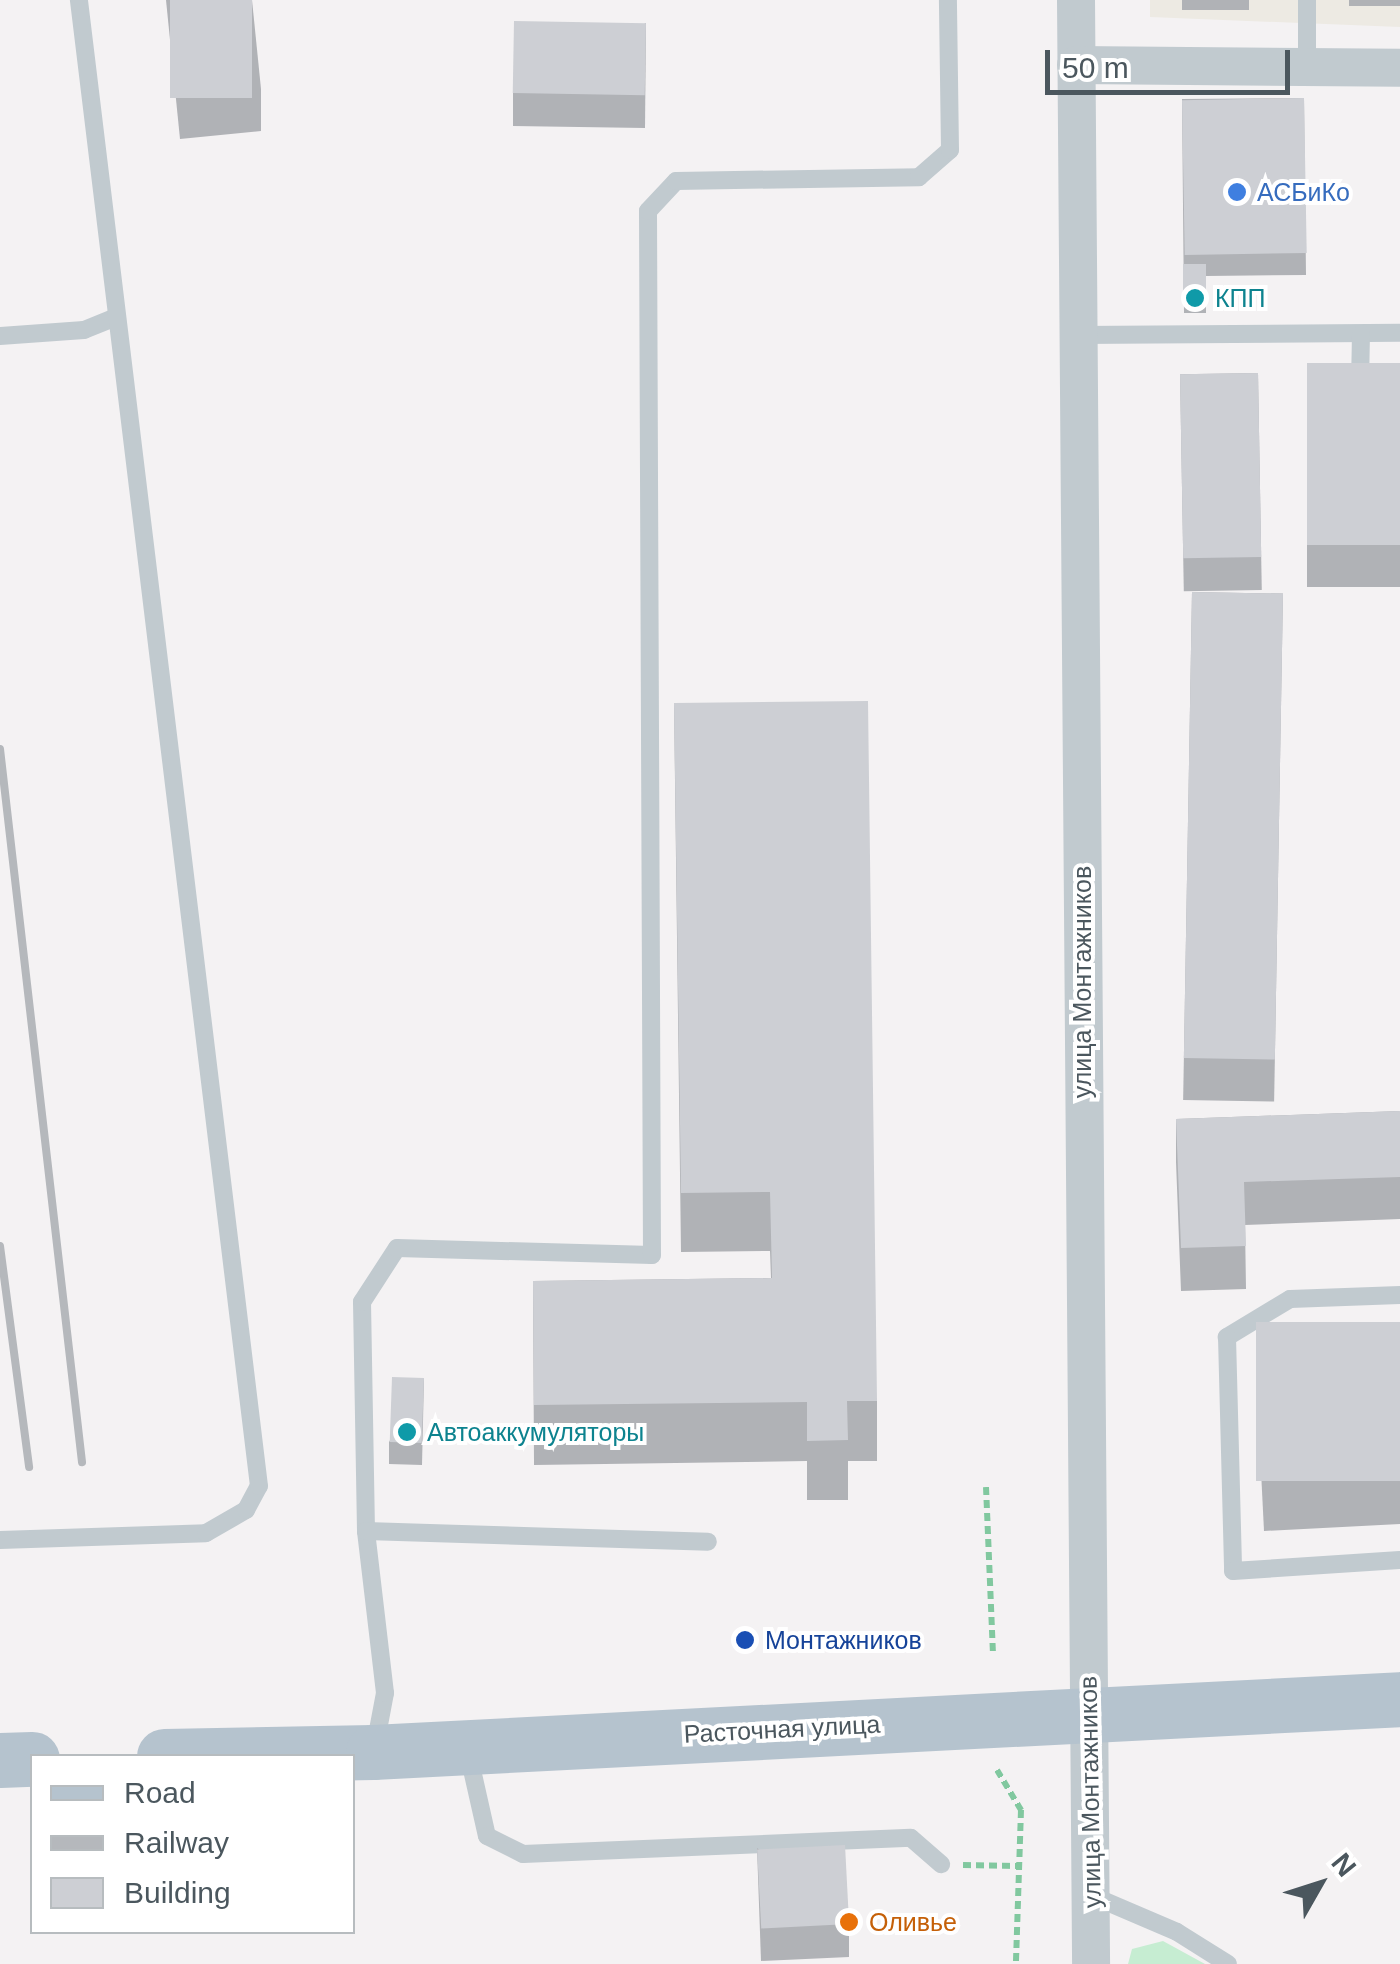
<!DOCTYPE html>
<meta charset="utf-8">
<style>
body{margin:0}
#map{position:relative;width:1400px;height:1964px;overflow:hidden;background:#f4f2f3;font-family:Helvetica,sans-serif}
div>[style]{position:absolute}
.commercial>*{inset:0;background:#edeae3}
.green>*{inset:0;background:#c6edd2}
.path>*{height:6px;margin-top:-3px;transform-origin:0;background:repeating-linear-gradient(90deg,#81c89f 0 8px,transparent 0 13px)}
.service>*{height:18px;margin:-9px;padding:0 9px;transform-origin:9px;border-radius:9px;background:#c1cacf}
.minor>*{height:38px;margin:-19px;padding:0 19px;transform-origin:19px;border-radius:19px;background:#c1cacf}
.primary>*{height:55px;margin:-27.5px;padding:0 27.5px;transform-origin:27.5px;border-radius:27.5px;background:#b5c3ce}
.rail>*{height:8px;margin:-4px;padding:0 4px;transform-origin:4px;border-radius:4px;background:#b5b8bc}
.wall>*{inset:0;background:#b0b2b6;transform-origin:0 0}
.building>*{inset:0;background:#cdcfd4;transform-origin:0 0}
.dots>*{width:28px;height:28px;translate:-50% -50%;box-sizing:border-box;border:5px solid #fff;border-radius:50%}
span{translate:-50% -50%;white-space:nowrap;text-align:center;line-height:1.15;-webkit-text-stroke:8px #fff;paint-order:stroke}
.shop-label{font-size:25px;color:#366cbe}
.left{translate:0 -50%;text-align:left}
.culture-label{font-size:25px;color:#0d838f}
.street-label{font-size:25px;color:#4b575e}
.transit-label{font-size:25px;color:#164399}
.food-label{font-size:25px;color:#c56008}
.legend{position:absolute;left:30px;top:1754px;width:325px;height:180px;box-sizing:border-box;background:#fff;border:2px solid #b7bcbf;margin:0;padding:12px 18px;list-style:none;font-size:30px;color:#4b575e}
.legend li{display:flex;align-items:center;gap:20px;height:50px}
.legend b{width:50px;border:2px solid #b7bcbf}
.north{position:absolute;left:1270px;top:1834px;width:100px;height:100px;-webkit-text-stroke:8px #fff;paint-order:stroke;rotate:51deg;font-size:28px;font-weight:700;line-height:40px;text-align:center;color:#4b575e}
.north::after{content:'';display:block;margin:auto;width:35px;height:45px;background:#4b575e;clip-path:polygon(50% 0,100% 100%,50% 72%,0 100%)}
.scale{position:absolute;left:1045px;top:50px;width:245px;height:45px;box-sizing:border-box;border:5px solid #4b575e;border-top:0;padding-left:12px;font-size:30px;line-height:35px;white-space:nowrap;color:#4b575e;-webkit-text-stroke:8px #fff;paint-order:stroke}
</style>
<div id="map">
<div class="commercial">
<div style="clip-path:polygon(1150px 0,1400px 0,1400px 27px,1150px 17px)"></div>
</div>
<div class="green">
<div style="clip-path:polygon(1163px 1941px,1205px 1964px,1128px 1964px,1132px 1949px)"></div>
</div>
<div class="path">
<div style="left:986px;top:1487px;width:165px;rotate:87.6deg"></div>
<div style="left:997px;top:1770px;width:47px;rotate:59deg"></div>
<div style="left:1021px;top:1810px;width:154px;rotate:91.9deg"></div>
<div style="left:963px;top:1865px;width:54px;rotate:1.1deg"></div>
</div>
<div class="service">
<div style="left:1307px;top:0;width:67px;rotate:90deg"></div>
<div style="left:1078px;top:335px;width:322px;rotate:-0.4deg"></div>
<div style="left:0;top:336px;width:84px;rotate:-4.1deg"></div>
<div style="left:84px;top:330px;width:35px;rotate:-22deg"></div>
<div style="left:1360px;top:385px;width:51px;rotate:-88.9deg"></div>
<div style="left:1400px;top:1295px;width:110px;rotate:177.9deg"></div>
<div style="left:1290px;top:1299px;width:74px;rotate:148.9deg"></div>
<div style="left:1227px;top:1337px;width:234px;rotate:88.5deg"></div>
<div style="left:1233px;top:1571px;width:167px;rotate:-3.8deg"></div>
<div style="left:366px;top:1531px;width:229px;rotate:-91deg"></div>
<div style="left:362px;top:1302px;width:64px;rotate:-57.1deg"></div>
<div style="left:397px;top:1248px;width:255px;rotate:1.6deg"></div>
<div style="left:652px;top:1255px;width:1044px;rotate:-90.22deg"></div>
<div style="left:648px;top:211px;width:41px;rotate:-47deg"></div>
<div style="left:676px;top:181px;width:243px;rotate:-0.9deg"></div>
<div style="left:919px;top:177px;width:41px;rotate:-41.1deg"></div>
<div style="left:950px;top:150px;width:150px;rotate:-90.8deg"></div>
<div style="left:0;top:1540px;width:206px;rotate:-1.9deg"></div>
<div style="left:206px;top:1533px;width:46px;rotate:-29.9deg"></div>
<div style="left:246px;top:1510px;width:27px;rotate:-62deg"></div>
<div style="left:259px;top:1486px;width:1497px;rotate:-96.91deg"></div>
<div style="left:375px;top:1746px;width:54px;rotate:-79.3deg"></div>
<div style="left:385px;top:1693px;width:163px;rotate:-96.7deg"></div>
<div style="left:366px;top:1531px;width:342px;rotate:1.8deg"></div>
<div style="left:468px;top:1752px;width:86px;rotate:77.3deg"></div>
<div style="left:487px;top:1836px;width:40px;rotate:26.6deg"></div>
<div style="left:523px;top:1854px;width:388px;rotate:-2.4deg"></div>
<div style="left:911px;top:1838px;width:40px;rotate:41deg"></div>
<div style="left:1093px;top:1896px;width:91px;rotate:23.2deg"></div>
<div style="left:1177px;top:1932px;width:60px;rotate:32.1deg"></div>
</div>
<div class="minor">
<div style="left:1076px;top:0;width:1964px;rotate:89.56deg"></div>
<div style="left:1076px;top:65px;width:324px;rotate:0.5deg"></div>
</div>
<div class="primary">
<div style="left:164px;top:1756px;width:209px;rotate:-1.1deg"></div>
<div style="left:373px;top:1752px;width:1028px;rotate:-2.95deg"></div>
<div style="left:0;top:1760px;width:32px;rotate:-2deg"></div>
</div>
<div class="rail">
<div style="left:0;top:749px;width:718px;rotate:83.44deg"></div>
<div style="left:0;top:1246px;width:223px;rotate:82.5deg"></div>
</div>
<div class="wall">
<div style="clip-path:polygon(166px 0,252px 0,261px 89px,261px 131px,180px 139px)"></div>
<div style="left:1182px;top:0;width:67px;height:10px"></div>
<div style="clip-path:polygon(1349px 0,1400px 0,1400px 6px,1373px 6px,1373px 5px,1373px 6px,1349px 6px)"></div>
<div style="clip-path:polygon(646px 23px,645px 128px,513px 126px,513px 93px)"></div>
<div style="clip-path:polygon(1304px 98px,1306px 275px,1206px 276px,1206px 313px,1184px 313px,1182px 99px)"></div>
<div style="left:1307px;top:363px;width:93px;height:224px"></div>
<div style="left:1258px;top:373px;width:217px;height:78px;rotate:89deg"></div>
<div style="left:1192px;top:592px;width:91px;height:508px;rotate:1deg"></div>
<div style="clip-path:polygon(674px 703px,877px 1401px,877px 1461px,848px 1461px,848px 1500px,807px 1500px,807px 1461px,534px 1465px,533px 1281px,771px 1278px,770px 1251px,681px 1252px)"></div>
<div style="clip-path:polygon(1400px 1111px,1400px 1219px,1245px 1225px,1246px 1289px,1181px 1291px,1176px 1162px,1176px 1119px)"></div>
<div style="clip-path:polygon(1400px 1322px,1400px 1524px,1264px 1531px,1256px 1371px,1256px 1328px)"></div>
<div style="clip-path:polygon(424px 1378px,422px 1465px,389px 1464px,389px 1442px)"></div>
<div style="clip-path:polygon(757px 1848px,849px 1924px,849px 1957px,761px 1961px)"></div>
</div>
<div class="building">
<div style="left:170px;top:0;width:82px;height:98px"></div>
<div style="left:514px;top:21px;width:132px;height:72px;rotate:1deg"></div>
<div style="left:1304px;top:98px;width:155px;height:122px;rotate:89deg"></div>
<div style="left:1206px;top:264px;width:37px;height:23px;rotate:90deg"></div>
<div style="left:1307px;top:363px;width:93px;height:182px"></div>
<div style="left:1258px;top:373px;width:184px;height:78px;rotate:89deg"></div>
<div style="left:1192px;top:592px;width:91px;height:466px;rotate:1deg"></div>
<div style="clip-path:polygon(868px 701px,877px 1401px,847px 1401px,848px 1440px,807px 1441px,807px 1402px,534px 1405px,533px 1281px,772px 1278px,770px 1192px,681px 1193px,674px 703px)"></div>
<div style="clip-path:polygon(1400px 1111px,1400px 1177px,1244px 1182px,1246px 1246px,1181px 1248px,1176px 1119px)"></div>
<div style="left:1400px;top:1322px;width:159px;height:144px;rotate:90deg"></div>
<div style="left:392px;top:1377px;width:32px;height:65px;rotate:2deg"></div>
<div style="left:845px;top:1845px;width:79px;height:88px;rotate:87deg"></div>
</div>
<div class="dots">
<div style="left:1237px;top:192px;background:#3f7fe0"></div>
<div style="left:1195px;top:298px;background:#0f9aa8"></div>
<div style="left:407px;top:1432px;background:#0f9aa8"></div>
<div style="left:745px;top:1640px;background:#1a4fb4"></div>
<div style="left:849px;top:1922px;background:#e8710a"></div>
</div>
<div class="shop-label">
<span class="left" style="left:1257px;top:192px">АСБиКо</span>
</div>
<div class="culture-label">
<span class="left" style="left:1215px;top:298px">КПП</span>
<span class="left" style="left:427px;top:1432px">Автоаккумуляторы</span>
</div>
<div class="street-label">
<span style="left:1082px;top:982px;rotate:-90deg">улица Монтажников</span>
<span style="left:782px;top:1729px;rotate:-3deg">Расточная улица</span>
<span style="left:1090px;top:1792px;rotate:-91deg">улица Монтажников</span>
</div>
<div class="transit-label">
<span class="left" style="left:765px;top:1640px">Монтажников</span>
</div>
<div class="food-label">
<span class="left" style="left:869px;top:1922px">Оливье</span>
</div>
<ul class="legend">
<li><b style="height:12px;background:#b5c3ce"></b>Road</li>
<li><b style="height:12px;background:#b5b8bc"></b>Railway</li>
<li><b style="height:28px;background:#cdcfd4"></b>Building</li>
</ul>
<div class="north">N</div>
<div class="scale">50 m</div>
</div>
